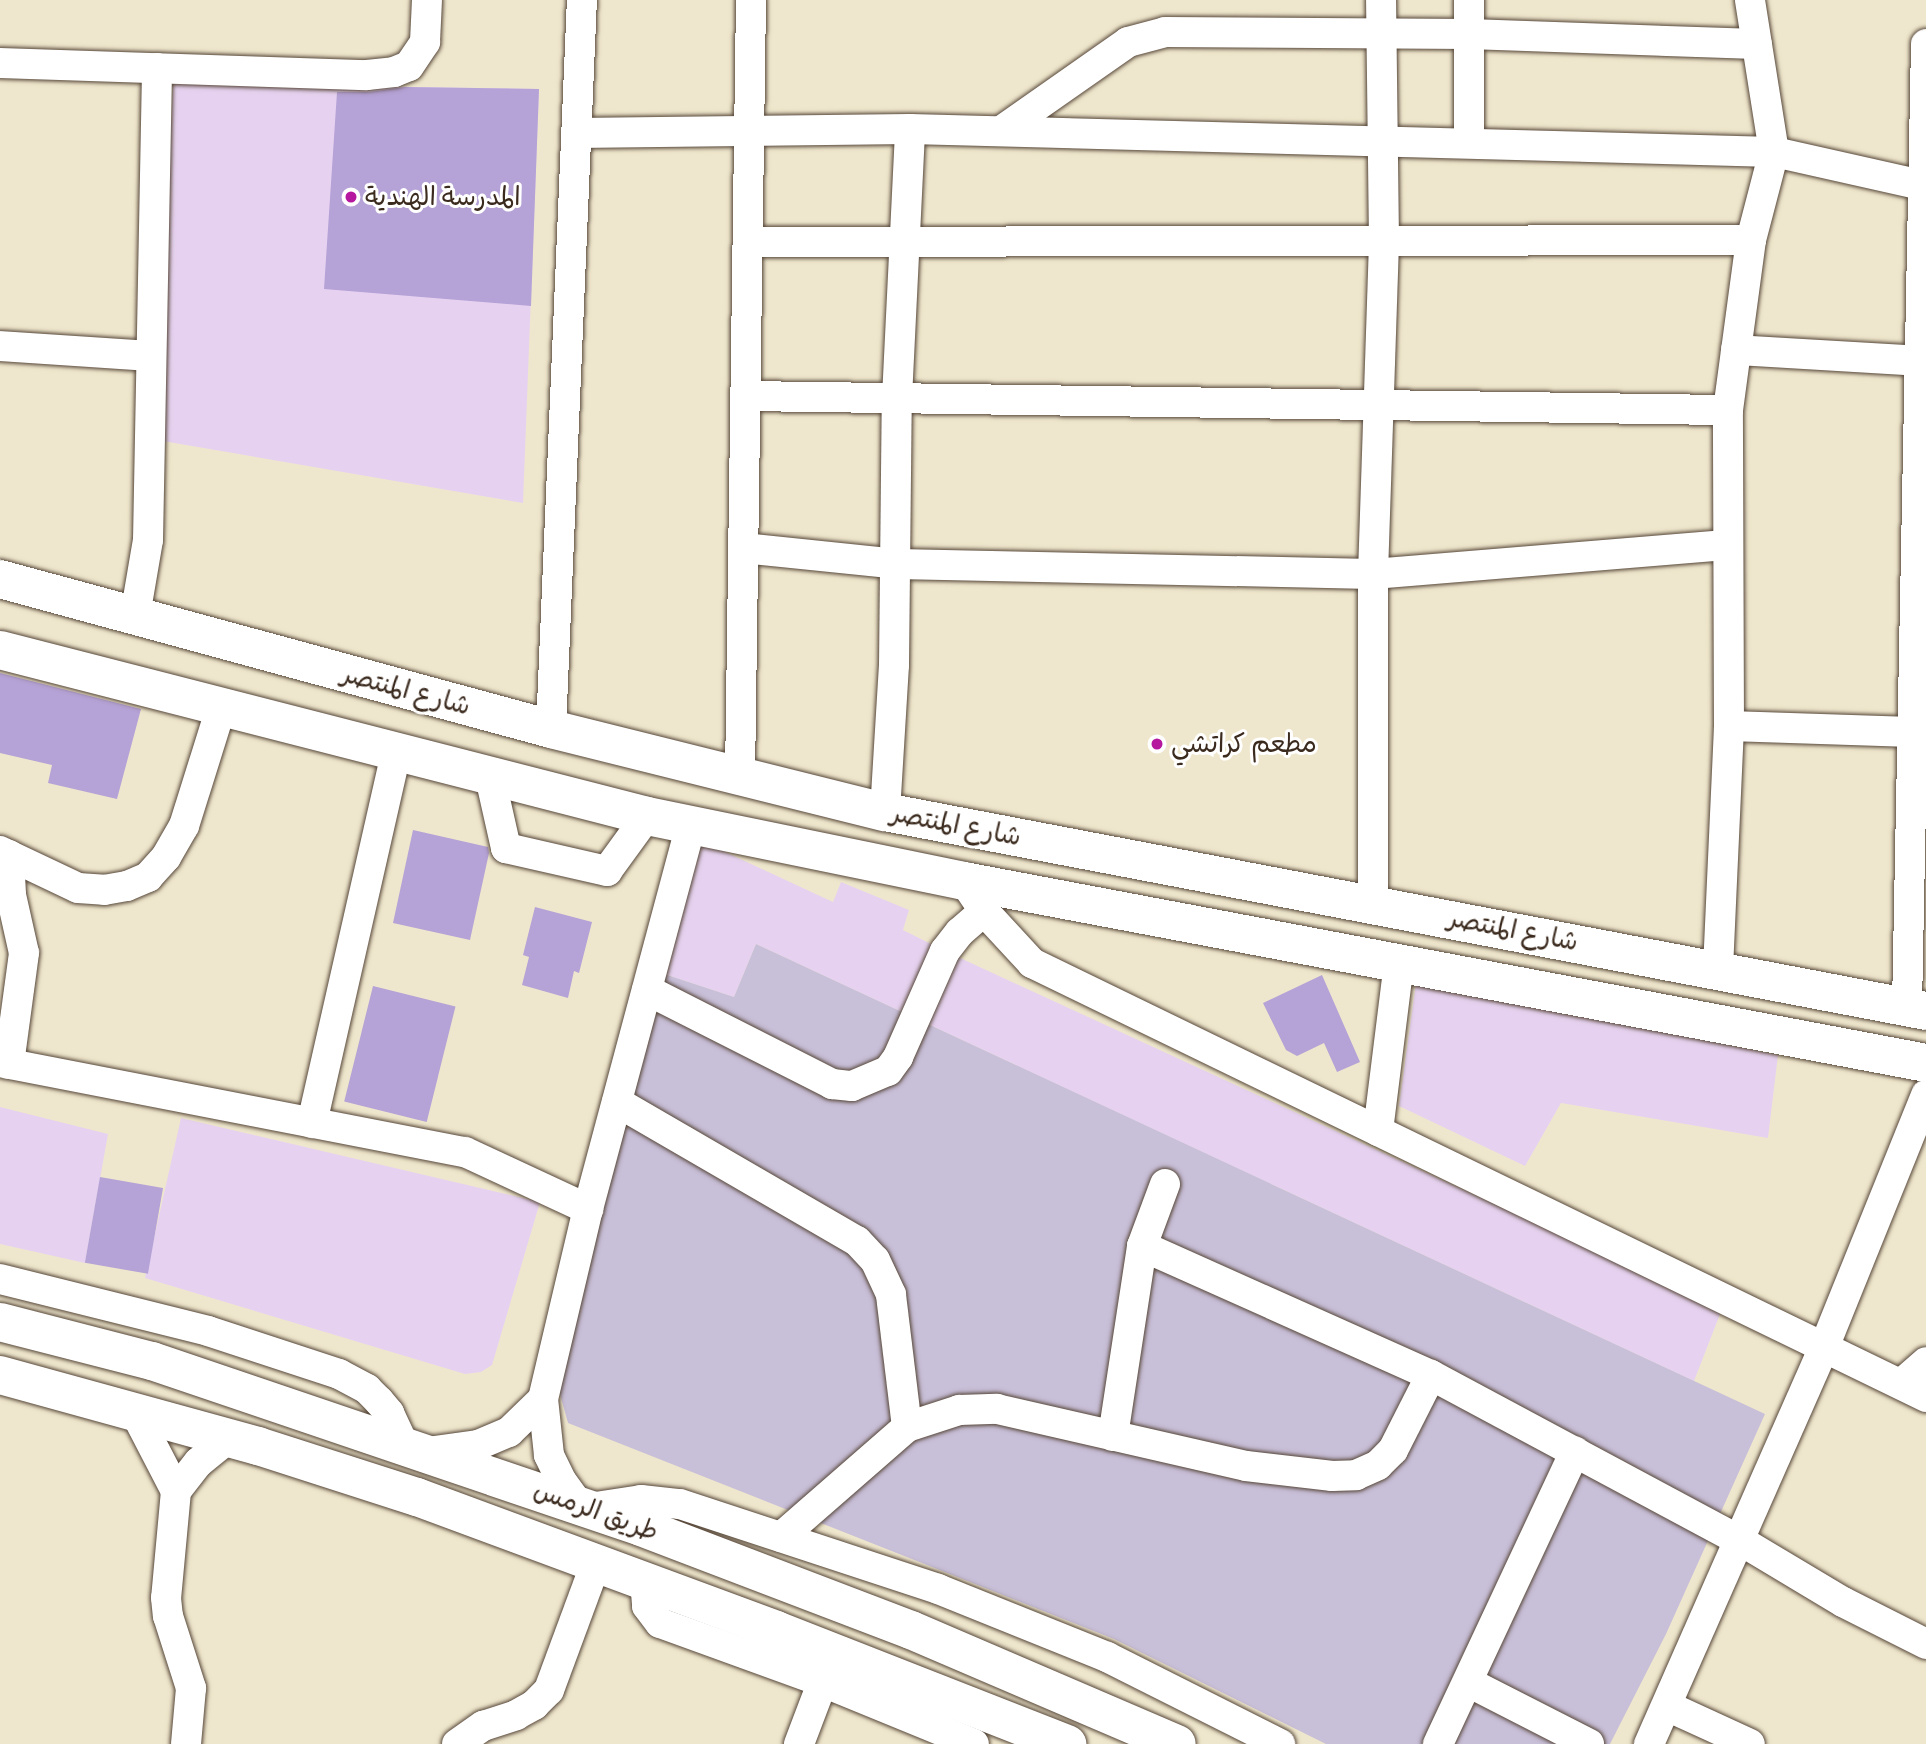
<!DOCTYPE html>
<meta charset="utf-8">
<style>
body{margin:0}
#map{position:relative;width:1926px;height:1744px;overflow:hidden;background:#efe7cd;font-family:Itim,"Playpen Sans Arabic",sans-serif}
div>[style]{position:absolute}
.built>*{inset:0;background:#e6d2f0}
.industrial>*{inset:0;background:#c8bfd8}
.building>*{inset:0;background:#b5a2d6;transform-origin:0 0}
.roads{filter:drop-shadow(0 0 2px #564638) drop-shadow(0 0 2px #564638)}
.minor>*{height:30px;margin:-15px;padding:0 15px;transform-origin:15px;border-radius:15px;background:#fff}
.major>*{height:38px;margin:-19px;padding:0 19px;transform-origin:19px;border-radius:19px;background:#fff}
.highway>*{height:38px;margin:-19px;padding:0 19px;transform-origin:19px;border-radius:19px;background:#fff}
.dots>*{width:19px;height:19px;translate:-50% -50%;box-sizing:border-box;border:4px solid #fff;border-radius:50%}
span{translate:-50% -50%;white-space:nowrap;text-align:center;line-height:1.15;-webkit-text-stroke:6px #fff;paint-order:stroke}
.poi-label{font-size:26px;color:#3b2a1e}
.left{translate:0 -50%;text-align:left}
.street-label{font-size:26px;color:#3b2a1e}
</style>
<div id="map">
<div class="built">
<div style="clip-path:polygon(173px 83px,539px 89px,523px 503px,157px 440px)"></div>
<div style="clip-path:polygon(695px 838px,833px 902px,841px 882px,909px 910px,903px 930px,945px 951px,1722px 1309px,1694px 1381px,756px 944px,734px 997px,655px 971px)"></div>
<div style="clip-path:polygon(1416px 983px,1778px 1055px,1768px 1138px,1561px 1103px,1525px 1166px,1399px 1106px)"></div>
<div style="clip-path:polygon(0 1107px,108px 1134px,85px 1263px,0 1244px)"></div>
<div style="clip-path:polygon(181px 1118px,540px 1202px,492px 1365px,481px 1372px,465px 1374px,145px 1278px)"></div>
</div>
<div class="industrial">
<div style="clip-path:polygon(756px 944px,1765px 1414px,1666px 1634px,1610px 1744px,1326px 1744px,1114px 1639px,568px 1423px,554px 1373px,655px 971px,734px 997px)"></div>
</div>
<div class="building">
<div style="clip-path:polygon(405px 87px,539px 89px,531px 306px,324px 289px,337px 92px,369px 92px)"></div>
<div style="clip-path:polygon(0 673px,141px 709px,117px 799px,48px 783px,52px 765px,0 753px)"></div>
<div style="clip-path:polygon(413px 830px,488px 847px,489px 853px,470px 940px,393px 923px)"></div>
<div style="clip-path:polygon(535px 907px,592px 922px,579px 973px,574px 971px,568px 998px,522px 985px,529px 957px,523px 955px)"></div>
<div style="clip-path:polygon(1322px 975px,1360px 1062px,1337px 1072px,1324px 1043px,1297px 1056px,1286px 1050px,1263px 1003px)"></div>
<div style="left:373px;top:986px;width:85px;height:119px;rotate:14deg"></div>
<div style="left:100px;top:1177px;width:64px;height:87px;rotate:10deg"></div>
</div>
<div class="roads">
<div class="minor">
<div style="left:1469px;top:0;width:143px;rotate:90deg"></div>
<div style="left:0;top:63px;width:367px;rotate:1.9deg"></div>
<div style="left:367px;top:75px;width:27px;rotate:-6deg"></div>
<div style="left:394px;top:72px;width:16px;rotate:-22deg"></div>
<div style="left:409px;top:66px;width:29px;rotate:-56deg"></div>
<div style="left:425px;top:42px;width:42px;rotate:-87.3deg"></div>
<div style="left:1001px;top:131px;width:155px;rotate:-35deg"></div>
<div style="left:1128px;top:42px;width:38px;rotate:-15deg"></div>
<div style="left:1165px;top:32px;width:304px;rotate:0.4deg"></div>
<div style="left:1469px;top:34px;width:288px;rotate:2deg"></div>
<div style="left:576px;top:133px;width:334px;rotate:-0.7deg"></div>
<div style="left:910px;top:129px;width:864px;rotate:1.52deg"></div>
<div style="left:1774px;top:152px;width:156px;rotate:12.6deg"></div>
<div style="left:749px;top:242px;width:1002px;rotate:-0.11deg"></div>
<div style="left:0;top:346px;width:151px;rotate:3.8deg"></div>
<div style="left:1736px;top:350px;width:184px;rotate:3.4deg"></div>
<div style="left:746px;top:396px;width:982px;rotate:0.82deg"></div>
<div style="left:743px;top:548px;width:155px;rotate:5.9deg"></div>
<div style="left:897px;top:564px;width:476px;rotate:1.2deg"></div>
<div style="left:1373px;top:574px;width:354px;rotate:-4.7deg"></div>
<div style="left:135px;top:616px;width:77px;rotate:-80.3deg"></div>
<div style="left:148px;top:540px;width:472px;rotate:-88.9deg"></div>
<div style="left:1729px;top:726px;width:183px;rotate:1.9deg"></div>
<div style="left:551px;top:729px;width:730px;rotate:-87.57deg"></div>
<div style="left:490px;top:777px;width:73px;rotate:77.3deg"></div>
<div style="left:506px;top:848px;width:104px;rotate:12.8deg"></div>
<div style="left:607px;top:871px;width:68px;rotate:-54deg"></div>
<div style="left:740px;top:777px;width:777px;rotate:-89.19deg"></div>
<div style="left:885px;top:812px;width:147px;rotate:-86.5deg"></div>
<div style="left:894px;top:665px;width:267px;rotate:-89.4deg"></div>
<div style="left:897px;top:398px;width:269px;rotate:-87.2deg"></div>
<div style="left:0;top:851px;width:86px;rotate:25.4deg"></div>
<div style="left:78px;top:888px;width:26px;rotate:4deg"></div>
<div style="left:104px;top:890px;width:23px;rotate:-10deg"></div>
<div style="left:127px;top:886px;width:23px;rotate:-23deg"></div>
<div style="left:148px;top:877px;width:27px;rotate:-48deg"></div>
<div style="left:166px;top:857px;width:36px;rotate:-60deg"></div>
<div style="left:184px;top:826px;width:124px;rotate:-72.6deg"></div>
<div style="left:9px;top:855px;width:40px;rotate:87.1deg"></div>
<div style="left:11px;top:895px;width:59px;rotate:77.4deg"></div>
<div style="left:24px;top:953px;width:112px;rotate:97.7deg"></div>
<div style="left:964px;top:881px;width:36px;rotate:56deg"></div>
<div style="left:984px;top:911px;width:71px;rotate:47.3deg"></div>
<div style="left:1032px;top:963px;width:994px;rotate:25.89deg"></div>
<div style="left:1373px;top:903px;width:329px;rotate:-90deg"></div>
<div style="left:1373px;top:574px;width:333px;rotate:-88.1deg"></div>
<div style="left:1384px;top:241px;width:241px;rotate:-90.7deg"></div>
<div style="left:1718px;top:969px;width:243px;rotate:-87.4deg"></div>
<div style="left:1729px;top:726px;width:316px;rotate:-90.2deg"></div>
<div style="left:1728px;top:410px;width:172px;rotate:-82.3deg"></div>
<div style="left:1751px;top:240px;width:91px;rotate:-75.4deg"></div>
<div style="left:1774px;top:152px;width:154px;rotate:-99deg"></div>
<div style="left:647px;top:990px;width:208px;rotate:26.9deg"></div>
<div style="left:832px;top:1084px;width:20px;rotate:6deg"></div>
<div style="left:852px;top:1086px;width:39px;rotate:-23deg"></div>
<div style="left:888px;top:1071px;width:17px;rotate:-54deg"></div>
<div style="left:898px;top:1057px;width:116px;rotate:-66.1deg"></div>
<div style="left:945px;top:951px;width:24px;rotate:-52deg"></div>
<div style="left:960px;top:932px;width:32px;rotate:-41deg"></div>
<div style="left:1907px;top:1007px;width:963px;rotate:-88.87deg"></div>
<div style="left:0;top:1062px;width:474px;rotate:11deg"></div>
<div style="left:465px;top:1152px;width:136px;rotate:24.9deg"></div>
<div style="left:617px;top:1102px;width:277px;rotate:30.1deg"></div>
<div style="left:857px;top:1241px;width:26px;rotate:47deg"></div>
<div style="left:875px;top:1260px;width:38px;rotate:65deg"></div>
<div style="left:891px;top:1295px;width:133px;rotate:83.1deg"></div>
<div style="left:312px;top:1123px;width:379px;rotate:-77.2deg"></div>
<div style="left:1378px;top:1131px;width:169px;rotate:-82.9deg"></div>
<div style="left:1142px;top:1246px;width:316px;rotate:24.1deg"></div>
<div style="left:1431px;top:1375px;width:352px;rotate:28.2deg"></div>
<div style="left:1741px;top:1541px;width:119px;rotate:30.9deg"></div>
<div style="left:1843px;top:1602px;width:93px;rotate:26.8deg"></div>
<div style="left:0;top:1279px;width:214px;rotate:14deg"></div>
<div style="left:208px;top:1331px;width:138px;rotate:18.2deg"></div>
<div style="left:339px;top:1374px;width:32px;rotate:28deg"></div>
<div style="left:367px;top:1389px;width:17px;rotate:45deg"></div>
<div style="left:379px;top:1401px;width:16px;rotate:50deg"></div>
<div style="left:389px;top:1413px;width:35px;rotate:65deg"></div>
<div style="left:1901px;top:1384px;width:33px;rotate:-41deg"></div>
<div style="left:135px;top:1412px;width:89px;rotate:62.6deg"></div>
<div style="left:176px;top:1491px;width:107px;rotate:95.3deg"></div>
<div style="left:166px;top:1598px;width:18px;rotate:84deg"></div>
<div style="left:168px;top:1616px;width:76px;rotate:72.3deg"></div>
<div style="left:191px;top:1688px;width:56px;rotate:95.1deg"></div>
<div style="left:1113px;top:1436px;width:192px;rotate:-81.3deg"></div>
<div style="left:1142px;top:1246px;width:66px;rotate:-69.6deg"></div>
<div style="left:427px;top:1452px;width:51px;rotate:-7.8deg"></div>
<div style="left:478px;top:1445px;width:34px;rotate:-23deg"></div>
<div style="left:509px;top:1432px;width:47px;rotate:-44.1deg"></div>
<div style="left:176px;top:1491px;width:37px;rotate:-52deg"></div>
<div style="left:199px;top:1462px;width:38px;rotate:-39deg"></div>
<div style="left:579px;top:1505px;width:29px;rotate:-126deg"></div>
<div style="left:562px;top:1482px;width:30px;rotate:-116deg"></div>
<div style="left:549px;top:1455px;width:56px;rotate:-96.1deg"></div>
<div style="left:543px;top:1399px;width:195px;rotate:-76.7deg"></div>
<div style="left:588px;top:1209px;width:398px;rotate:-75deg"></div>
<div style="left:589px;top:1508px;width:53px;rotate:-8.7deg"></div>
<div style="left:641px;top:1500px;width:39px;rotate:6deg"></div>
<div style="left:680px;top:1504px;width:272px;rotate:18.2deg"></div>
<div style="left:938px;top:1589px;width:182px;rotate:21.9deg"></div>
<div style="left:1107px;top:1657px;width:194px;rotate:26.7deg"></div>
<div style="left:781px;top:1537px;width:167px;rotate:-41.1deg"></div>
<div style="left:907px;top:1427px;width:55px;rotate:-18.1deg"></div>
<div style="left:959px;top:1410px;width:38px;rotate:-2deg"></div>
<div style="left:997px;top:1409px;width:255px;rotate:12.9deg"></div>
<div style="left:1246px;top:1466px;width:87px;rotate:6.6deg"></div>
<div style="left:1332px;top:1476px;width:24px;rotate:-2deg"></div>
<div style="left:1356px;top:1475px;width:24px;rotate:-24deg"></div>
<div style="left:1378px;top:1465px;width:21px;rotate:-45deg"></div>
<div style="left:1393px;top:1450px;width:84px;rotate:-63.1deg"></div>
<div style="left:645px;top:1581px;width:25px;rotate:85deg"></div>
<div style="left:647px;top:1606px;width:21px;rotate:53deg"></div>
<div style="left:660px;top:1623px;width:173px;rotate:19.9deg"></div>
<div style="left:823px;top:1682px;width:163px;rotate:22.3deg"></div>
<div style="left:1468px;top:1682px;width:136px;rotate:27.1deg"></div>
<div style="left:1667px;top:1706px;width:91px;rotate:24.6deg"></div>
<div style="left:457px;top:1744px;width:32px;rotate:-35deg"></div>
<div style="left:483px;top:1726px;width:35px;rotate:-18deg"></div>
<div style="left:516px;top:1715px;width:21px;rotate:-29deg"></div>
<div style="left:534px;top:1705px;width:21px;rotate:-45deg"></div>
<div style="left:549px;top:1690px;width:135px;rotate:-69.7deg"></div>
<div style="left:799px;top:1744px;width:85px;rotate:-69.2deg"></div>
<div style="left:1438px;top:1744px;width:323px;rotate:-64.9deg"></div>
<div style="left:1649px;top:1744px;width:436px;rotate:-66.2deg"></div>
<div style="left:1825px;top:1345px;width:270px;rotate:-68deg"></div>
</div>
<div class="major">
<div style="left:0;top:579px;width:571px;rotate:15.23deg"></div>
<div style="left:551px;top:729px;width:344px;rotate:14deg"></div>
<div style="left:885px;top:812px;width:1060px;rotate:10.82deg"></div>
<div style="left:0;top:650px;width:668px;rotate:14.39deg"></div>
<div style="left:647px;top:816px;width:324px;rotate:11.6deg"></div>
<div style="left:964px;top:881px;width:979px;rotate:10.71deg"></div>
</div>
<div class="highway">
<div style="left:0;top:1322px;width:157px;rotate:14.4deg"></div>
<div style="left:152px;top:1361px;width:516px;rotate:18.75deg"></div>
<div style="left:641px;top:1527px;width:289px;rotate:20.9deg"></div>
<div style="left:911px;top:1630px;width:289px;rotate:23.2deg"></div>
<div style="left:0;top:1375px;width:268px;rotate:15.4deg"></div>
<div style="left:258px;top:1446px;width:167px;rotate:17.8deg"></div>
<div style="left:417px;top:1497px;width:383px;rotate:20.3deg"></div>
<div style="left:776px;top:1630px;width:313px;rotate:21.4deg"></div>
</div>
</div>
<div class="dots">
<div style="left:351px;top:197px;background:#b5179e"></div>
<div style="left:1157px;top:744px;background:#b5179e"></div>
</div>
<div class="poi-label">
<span class="left" style="left:365px;top:197px">المدرسة الهندية</span>
<span class="left" style="left:1171px;top:744px">مطعم كراتشي</span>
</div>
<div class="street-label">
<span style="left:406px;top:690px;rotate:15deg">شارع المنتصر</span>
<span style="left:956px;top:825px;rotate:11deg">شارع المنتصر</span>
<span style="left:1513px;top:930px;rotate:11deg">شارع المنتصر</span>
<span style="left:596px;top:1511px;rotate:20deg">طريق الرمس</span>
</div>
</div>
